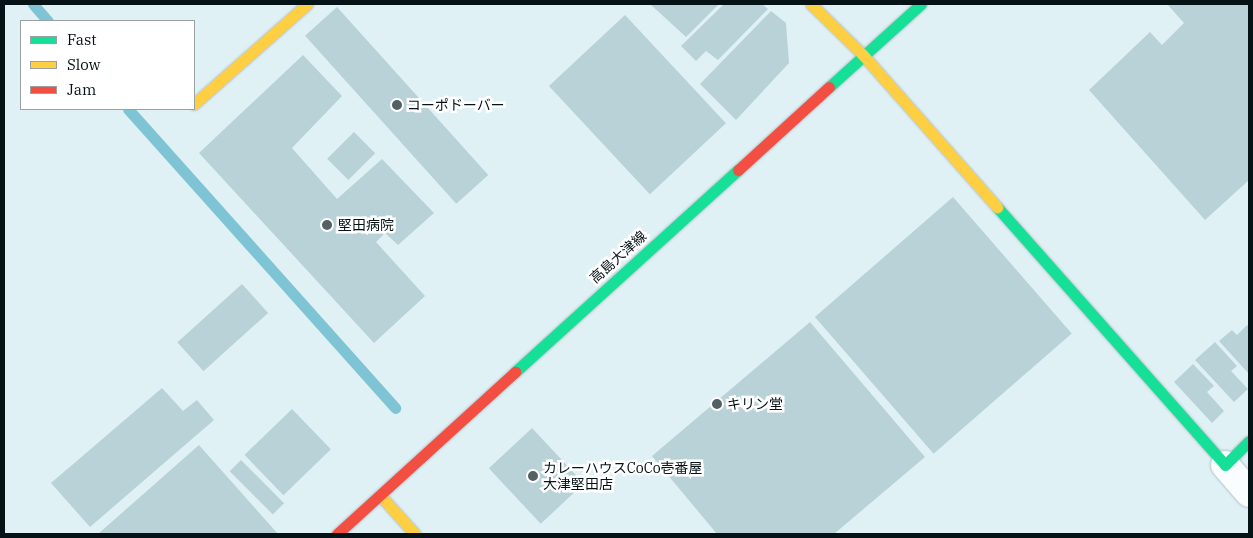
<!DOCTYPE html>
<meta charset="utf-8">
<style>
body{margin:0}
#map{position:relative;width:1253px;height:538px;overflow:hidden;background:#e0f1f6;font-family:"IBM Plex Serif","Noto Sans JP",serif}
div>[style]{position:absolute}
.stream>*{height:11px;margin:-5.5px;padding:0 5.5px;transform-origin:5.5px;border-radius:5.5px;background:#7fc4d4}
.building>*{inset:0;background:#b8d2d8;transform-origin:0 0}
.roads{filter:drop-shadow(0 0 1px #b3c2c6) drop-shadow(0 0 1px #b3c2c6)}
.street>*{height:28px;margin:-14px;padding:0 14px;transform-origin:14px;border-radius:14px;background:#fafdfe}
.fast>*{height:11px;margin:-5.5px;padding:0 5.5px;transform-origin:5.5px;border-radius:5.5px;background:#16e098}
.slow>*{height:11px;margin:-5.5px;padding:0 5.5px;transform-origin:5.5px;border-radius:5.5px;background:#ffcf43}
.jam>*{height:11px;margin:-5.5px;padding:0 5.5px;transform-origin:5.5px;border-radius:5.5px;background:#f24e42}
.dots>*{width:14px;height:14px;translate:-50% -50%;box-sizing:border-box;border:2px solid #fff;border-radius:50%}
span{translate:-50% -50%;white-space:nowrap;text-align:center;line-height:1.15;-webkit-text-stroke:5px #fff;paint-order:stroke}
.poi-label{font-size:14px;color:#061316}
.left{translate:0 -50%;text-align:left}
.street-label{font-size:14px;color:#061316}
.frame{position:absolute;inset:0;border:5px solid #061316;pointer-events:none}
.legend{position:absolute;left:20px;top:20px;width:175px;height:90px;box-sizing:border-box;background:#fff;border:1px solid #9ba1a2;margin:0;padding:6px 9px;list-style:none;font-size:15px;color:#061316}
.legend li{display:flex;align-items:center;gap:10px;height:25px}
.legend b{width:25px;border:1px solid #9ba1a2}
</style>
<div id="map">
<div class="stream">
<div style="left:33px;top:4px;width:23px;rotate:49deg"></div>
<div style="left:128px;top:109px;width:401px;rotate:48.2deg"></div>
</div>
<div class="building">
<div style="clip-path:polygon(650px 4px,719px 4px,686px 37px)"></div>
<div style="clip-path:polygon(724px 4px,762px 4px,768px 9px,718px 60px,706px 51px,696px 61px,681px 46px)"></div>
<div style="clip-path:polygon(1167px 4px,1249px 4px,1249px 180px,1205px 220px,1089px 90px,1150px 32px,1162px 45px,1184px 23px)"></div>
<div style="left:337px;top:7px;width:226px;height:43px;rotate:48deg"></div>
<div style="clip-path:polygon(771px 11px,786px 23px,789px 63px,736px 120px,700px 84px)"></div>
<div style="left:625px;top:15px;width:148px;height:104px;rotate:47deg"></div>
<div style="clip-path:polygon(303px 55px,342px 96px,292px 148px,337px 199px,382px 159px,434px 213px,398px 245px,385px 233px,376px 242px,425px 296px,374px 343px,199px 153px)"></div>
<div style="left:354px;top:132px;width:30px;height:38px;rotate:45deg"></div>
<div style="left:953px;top:197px;width:181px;height:183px;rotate:49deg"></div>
<div style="left:242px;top:284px;width:39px;height:87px;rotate:48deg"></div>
<div style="clip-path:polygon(810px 322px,925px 457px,834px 534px,717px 534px,652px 456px)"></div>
<div style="clip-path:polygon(1247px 325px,1249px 327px,1249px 374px,1219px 341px,1232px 330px,1237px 335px)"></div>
<div style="clip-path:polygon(1215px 342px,1237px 366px,1231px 371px,1248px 389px,1234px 402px,1195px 360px)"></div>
<div style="clip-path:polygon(1193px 364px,1214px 386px,1207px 392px,1224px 411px,1212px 423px,1174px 382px)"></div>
<div style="clip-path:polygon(162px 388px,183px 411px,197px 400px,214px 420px,90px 527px,51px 483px)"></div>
<div style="left:292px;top:409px;width:56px;height:66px;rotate:46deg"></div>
<div style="left:532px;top:428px;width:76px;height:59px;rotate:47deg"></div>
<div style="clip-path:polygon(199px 445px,278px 534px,98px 534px)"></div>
<div style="left:241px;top:460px;width:61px;height:16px;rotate:45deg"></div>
</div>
<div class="roads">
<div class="street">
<div style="left:1225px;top:465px;width:37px;rotate:49deg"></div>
</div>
<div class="fast">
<div style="left:829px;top:87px;width:124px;rotate:-42.1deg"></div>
<div style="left:997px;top:207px;width:344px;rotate:48.5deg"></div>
<div style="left:1225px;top:465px;width:34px;rotate:-45deg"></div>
<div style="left:515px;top:372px;width:301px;rotate:-42.2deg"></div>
</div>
<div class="slow">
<div style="left:811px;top:4px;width:73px;rotate:44.4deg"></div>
<div style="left:863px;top:55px;width:203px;rotate:48.6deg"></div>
<div style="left:194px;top:104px;width:151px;rotate:-41.5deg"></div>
<div style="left:380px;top:495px;width:52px;rotate:48.1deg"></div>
</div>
<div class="jam">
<div style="left:738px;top:170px;width:123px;rotate:-42.4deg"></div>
<div style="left:337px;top:534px;width:241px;rotate:-42.3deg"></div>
</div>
</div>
<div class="dots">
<div style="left:397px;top:105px;background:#526164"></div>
<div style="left:327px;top:225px;background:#526164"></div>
<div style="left:717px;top:404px;background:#526164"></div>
<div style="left:533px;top:476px;background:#526164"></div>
</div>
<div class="poi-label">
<span class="left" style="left:407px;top:105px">コーポドーバー</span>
<span class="left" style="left:338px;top:225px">堅田病院</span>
<span class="left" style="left:727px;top:404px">キリン堂</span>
<span class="left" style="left:543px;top:476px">カレーハウスCoCo壱番屋<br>大津堅田店</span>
</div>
<div class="street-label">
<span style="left:618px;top:257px;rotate:-42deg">高島大津線</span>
</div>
<div class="frame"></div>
<ul class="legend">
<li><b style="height:6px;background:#16e098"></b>Fast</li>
<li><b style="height:6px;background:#ffcf43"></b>Slow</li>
<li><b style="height:6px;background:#f24e42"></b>Jam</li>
</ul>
</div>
